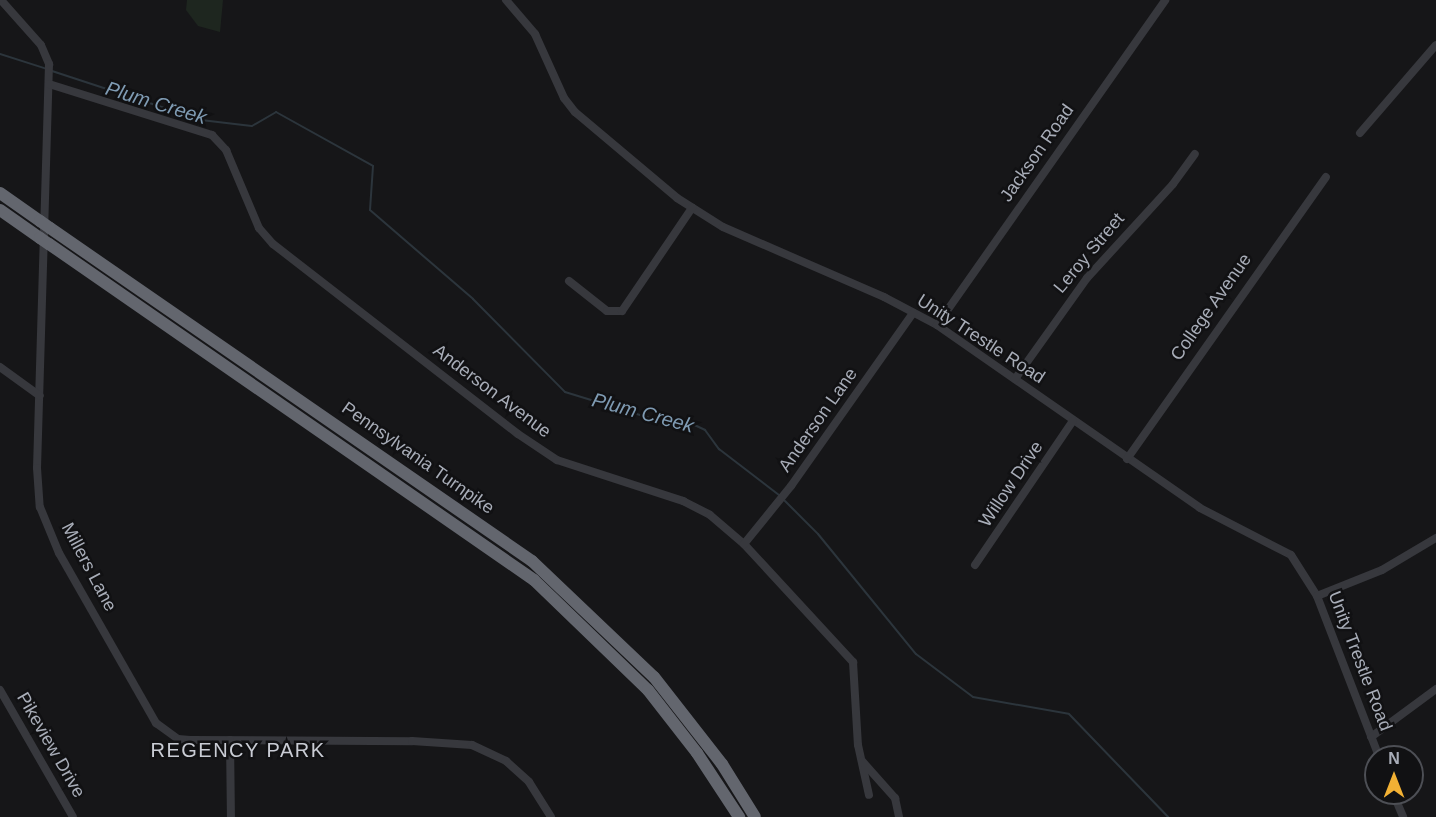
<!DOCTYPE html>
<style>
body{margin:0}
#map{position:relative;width:1436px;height:817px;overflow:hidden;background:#161618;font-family:Arial,sans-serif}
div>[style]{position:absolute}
.green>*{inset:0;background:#1e261f}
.stream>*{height:2px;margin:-1px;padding:0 1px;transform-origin:1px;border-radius:1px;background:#2c353c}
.minor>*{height:8px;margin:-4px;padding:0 4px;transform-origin:4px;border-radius:4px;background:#37383d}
.highway>*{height:12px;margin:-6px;padding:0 6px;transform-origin:6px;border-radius:6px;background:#63666e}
.highway-bridge>*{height:12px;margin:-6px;padding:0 6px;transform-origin:6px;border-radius:6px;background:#63666e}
span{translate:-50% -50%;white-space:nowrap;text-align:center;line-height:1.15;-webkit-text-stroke:5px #111113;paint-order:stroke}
.street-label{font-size:18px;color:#a8adb8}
.water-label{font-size:20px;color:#7f9bb3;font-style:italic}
.neighbourhood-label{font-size:20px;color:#c9ccd4;letter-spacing:1.5px}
.north{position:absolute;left:1364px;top:745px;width:60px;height:60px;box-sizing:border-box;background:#111113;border:2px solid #4d4f55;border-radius:50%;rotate:0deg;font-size:16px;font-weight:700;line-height:24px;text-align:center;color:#a8adb8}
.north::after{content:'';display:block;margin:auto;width:21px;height:27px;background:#f2b134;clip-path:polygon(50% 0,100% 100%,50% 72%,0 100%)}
</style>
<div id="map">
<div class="green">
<div style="clip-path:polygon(187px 0,223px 0,220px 32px,198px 26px,186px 10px)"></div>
</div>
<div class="stream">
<div style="left:0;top:54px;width:49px;rotate:17.7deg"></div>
<div style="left:52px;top:71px;width:157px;rotate:18.2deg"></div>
<div style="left:201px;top:120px;width:51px;rotate:6.7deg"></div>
<div style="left:252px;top:126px;width:28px;rotate:-30deg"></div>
<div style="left:276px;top:112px;width:111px;rotate:29.1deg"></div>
<div style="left:373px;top:166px;width:44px;rotate:93.9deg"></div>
<div style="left:370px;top:210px;width:136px;rotate:40.8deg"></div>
<div style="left:473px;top:299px;width:131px;rotate:45.3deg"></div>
<div style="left:565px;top:392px;width:98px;rotate:17.1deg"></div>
<div style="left:659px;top:421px;width:29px;rotate:2deg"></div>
<div style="left:688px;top:422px;width:19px;rotate:25deg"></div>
<div style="left:705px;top:430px;width:24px;rotate:54deg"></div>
<div style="left:719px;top:449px;width:76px;rotate:37.5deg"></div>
<div style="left:783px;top:499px;width:49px;rotate:45deg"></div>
<div style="left:818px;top:534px;width:155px;rotate:50.8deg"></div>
<div style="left:916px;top:654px;width:71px;rotate:37deg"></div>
<div style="left:973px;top:697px;width:97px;rotate:10deg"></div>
<div style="left:1069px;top:714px;width:143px;rotate:46.1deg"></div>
</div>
<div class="minor">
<div style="left:1px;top:0;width:60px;rotate:48.4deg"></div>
<div style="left:41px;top:45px;width:21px;rotate:67deg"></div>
<div style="left:49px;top:64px;width:404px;rotate:91.7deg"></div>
<div style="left:37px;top:468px;width:39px;rotate:86deg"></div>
<div style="left:40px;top:507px;width:50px;rotate:67.6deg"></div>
<div style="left:59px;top:553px;width:196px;rotate:60.3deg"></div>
<div style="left:156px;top:723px;width:27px;rotate:36deg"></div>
<div style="left:178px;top:739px;width:12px;rotate:5deg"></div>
<div style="left:190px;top:740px;width:222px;rotate:0.3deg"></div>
<div style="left:412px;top:741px;width:60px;rotate:3.8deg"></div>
<div style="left:472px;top:745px;width:38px;rotate:25deg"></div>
<div style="left:506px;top:761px;width:31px;rotate:42deg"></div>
<div style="left:529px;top:782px;width:41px;rotate:57.8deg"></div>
<div style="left:506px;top:0;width:45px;rotate:49.5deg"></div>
<div style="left:535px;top:34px;width:70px;rotate:65.6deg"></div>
<div style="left:564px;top:98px;width:18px;rotate:52deg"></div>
<div style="left:575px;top:112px;width:133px;rotate:40.1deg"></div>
<div style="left:677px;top:198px;width:54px;rotate:32.2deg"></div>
<div style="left:723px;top:227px;width:176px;rotate:23.5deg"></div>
<div style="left:884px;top:297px;width:60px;rotate:27.8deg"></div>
<div style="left:937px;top:325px;width:320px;rotate:34.8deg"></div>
<div style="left:1200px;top:508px;width:102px;rotate:27.3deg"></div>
<div style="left:1291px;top:555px;width:49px;rotate:57.6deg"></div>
<div style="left:1317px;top:596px;width:173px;rotate:68.9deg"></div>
<div style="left:49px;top:84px;width:171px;rotate:17.4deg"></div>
<div style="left:212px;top:135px;width:21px;rotate:47deg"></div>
<div style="left:226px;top:150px;width:85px;rotate:67.1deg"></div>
<div style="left:259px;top:228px;width:21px;rotate:49deg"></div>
<div style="left:273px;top:244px;width:310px;rotate:37.8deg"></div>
<div style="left:518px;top:434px;width:47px;rotate:33.7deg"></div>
<div style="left:557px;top:460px;width:133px;rotate:18deg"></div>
<div style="left:683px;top:501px;width:30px;rotate:27deg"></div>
<div style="left:710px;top:515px;width:45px;rotate:40.5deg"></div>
<div style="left:744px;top:544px;width:161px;rotate:47.3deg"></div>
<div style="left:853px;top:662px;width:83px;rotate:86.6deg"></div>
<div style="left:858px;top:745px;width:51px;rotate:77.6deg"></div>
<div style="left:1360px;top:133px;width:116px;rotate:-49.2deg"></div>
<div style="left:569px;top:281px;width:48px;rotate:38.3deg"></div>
<div style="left:607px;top:311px;width:15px"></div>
<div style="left:622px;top:311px;width:125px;rotate:-55.8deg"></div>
<div style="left:937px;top:325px;width:397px;rotate:-54.9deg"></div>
<div style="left:0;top:367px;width:49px;rotate:35.9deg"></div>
<div style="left:1015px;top:379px;width:124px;rotate:-54.5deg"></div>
<div style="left:1087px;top:278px;width:127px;rotate:-47.5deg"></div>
<div style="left:1173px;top:184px;width:37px;rotate:-54deg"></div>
<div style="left:1127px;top:459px;width:345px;rotate:-54.8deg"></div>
<div style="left:744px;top:544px;width:75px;rotate:-51deg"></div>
<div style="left:791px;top:486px;width:212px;rotate:-54.8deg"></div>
<div style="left:975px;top:565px;width:174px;rotate:-55.8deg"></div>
<div style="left:1317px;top:596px;width:70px;rotate:-21.8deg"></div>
<div style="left:1382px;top:570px;width:63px;rotate:-30.7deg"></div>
<div style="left:0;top:690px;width:146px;rotate:60.1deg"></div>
<div style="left:1371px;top:737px;width:81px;rotate:-36.4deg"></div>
<div style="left:230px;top:740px;width:77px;rotate:89.3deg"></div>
<div style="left:862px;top:761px;width:50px;rotate:48.3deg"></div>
<div style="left:895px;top:798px;width:19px;rotate:78deg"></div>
<div style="left:1393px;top:793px;width:26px;rotate:67deg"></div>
</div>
<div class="highway">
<div style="left:0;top:193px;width:49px;rotate:35deg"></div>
<div style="left:0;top:210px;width:49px;rotate:35deg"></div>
<div style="left:50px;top:228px;width:586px;rotate:34.64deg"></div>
<div style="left:532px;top:561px;width:168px;rotate:43.6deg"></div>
<div style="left:654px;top:677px;width:110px;rotate:52deg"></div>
<div style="left:722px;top:764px;width:62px;rotate:58.1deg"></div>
<div style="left:49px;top:244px;width:590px;rotate:34.71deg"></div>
<div style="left:534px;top:580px;width:158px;rotate:44deg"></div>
<div style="left:648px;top:690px;width:80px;rotate:52.1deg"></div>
<div style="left:697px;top:753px;width:77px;rotate:56.7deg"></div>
</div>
<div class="highway-bridge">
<div style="left:40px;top:221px;width:12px;rotate:35deg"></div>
<div style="left:40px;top:238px;width:11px;rotate:34deg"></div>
</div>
<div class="street-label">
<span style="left:1037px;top:153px;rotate:-55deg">Jackson Road</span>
<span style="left:1089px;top:253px;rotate:-50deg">Leroy Street</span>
<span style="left:1211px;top:307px;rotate:-55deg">College Avenue</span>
<span style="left:981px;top:339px;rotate:33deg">Unity Trestle Road</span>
<span style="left:492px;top:391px;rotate:37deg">Anderson Avenue</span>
<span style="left:818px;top:420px;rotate:-55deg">Anderson Lane</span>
<span style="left:418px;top:458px;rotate:35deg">Pennsylvania Turnpike</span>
<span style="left:1011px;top:484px;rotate:-56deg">Willow Drive</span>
<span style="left:89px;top:567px;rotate:62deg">Millers Lane</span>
<span style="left:1360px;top:661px;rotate:69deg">Unity Trestle Road</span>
<span style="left:51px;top:745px;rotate:60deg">Pikeview Drive</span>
</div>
<div class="water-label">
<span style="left:156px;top:103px;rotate:17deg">Plum Creek</span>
<span style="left:643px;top:413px;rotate:15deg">Plum Creek</span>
</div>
<div class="neighbourhood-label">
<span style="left:238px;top:750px">REGENCY PARK</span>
</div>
<div class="north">N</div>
</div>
